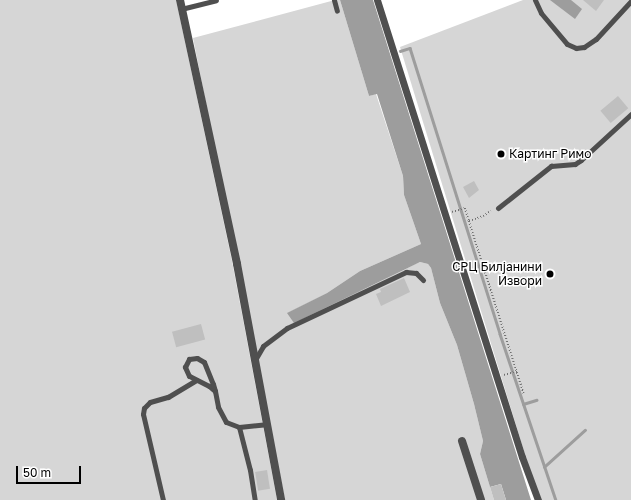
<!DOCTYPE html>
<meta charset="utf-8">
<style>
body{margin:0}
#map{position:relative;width:631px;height:500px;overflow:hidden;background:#fff;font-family:"Golos Text",sans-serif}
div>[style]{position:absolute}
.green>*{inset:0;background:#d6d6d6}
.water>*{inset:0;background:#9d9d9d}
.stream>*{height:2.5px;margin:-1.25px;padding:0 1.25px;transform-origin:1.25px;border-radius:1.25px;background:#9d9d9d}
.building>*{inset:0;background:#bfbfbf;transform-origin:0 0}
.path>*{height:1.5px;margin-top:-0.75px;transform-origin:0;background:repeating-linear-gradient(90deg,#717171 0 1px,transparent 0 3px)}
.service>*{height:5px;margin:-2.5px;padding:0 2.5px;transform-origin:2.5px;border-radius:2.5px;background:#4f4f4f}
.pedestrian>*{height:7px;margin:-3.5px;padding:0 3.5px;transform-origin:3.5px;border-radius:3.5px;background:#4f4f4f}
.minor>*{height:8px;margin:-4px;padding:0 4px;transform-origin:4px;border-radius:4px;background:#4f4f4f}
.dots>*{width:11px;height:11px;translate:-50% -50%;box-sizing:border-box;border:2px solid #fff;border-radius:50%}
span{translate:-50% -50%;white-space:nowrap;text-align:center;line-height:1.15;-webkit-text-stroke:3px #fff;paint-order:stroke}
.poi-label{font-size:12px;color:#000}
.left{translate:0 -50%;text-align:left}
.right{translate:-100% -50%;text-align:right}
.scale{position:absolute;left:16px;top:466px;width:65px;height:18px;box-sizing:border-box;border:2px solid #000;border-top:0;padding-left:5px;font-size:12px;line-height:14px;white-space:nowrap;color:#000;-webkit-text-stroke:3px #fff;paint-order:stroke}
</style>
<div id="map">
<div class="green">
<div style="clip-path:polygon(0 0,176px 0,232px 261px,277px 500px,0 500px)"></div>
<div style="clip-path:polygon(335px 0,340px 0,369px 96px,376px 94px,403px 176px,404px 195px,421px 244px,360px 271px,327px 293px,288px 313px,362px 290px,420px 262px,428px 264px,431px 268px,440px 303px,457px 345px,474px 404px,483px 441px,480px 454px,494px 500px,285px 500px,193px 38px)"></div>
<div style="clip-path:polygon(523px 0,631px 0,631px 500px,539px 500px,400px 47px)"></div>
</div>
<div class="water">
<div style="clip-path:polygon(340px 0,373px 0,531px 500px,506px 500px,501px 484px,490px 487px,480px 454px,483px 441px,474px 404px,457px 345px,440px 303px,431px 268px,428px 264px,420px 262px,414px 265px,294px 323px,287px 313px,327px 293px,360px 271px,421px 244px,404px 195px,403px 176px,377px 94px,369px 96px)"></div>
<div style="clip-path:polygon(550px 0,571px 0,582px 9px,575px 19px)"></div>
</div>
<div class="stream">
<div style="left:400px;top:51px;width:10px;rotate:-17deg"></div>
<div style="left:410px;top:48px;width:300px;rotate:72.5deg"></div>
<div style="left:500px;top:334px;width:175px;rotate:71.4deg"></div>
<div style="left:523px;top:404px;width:14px;rotate:-17deg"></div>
<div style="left:544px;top:467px;width:55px;rotate:-42.1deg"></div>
</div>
<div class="building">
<div style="clip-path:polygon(583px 0,604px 0,596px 11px)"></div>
<div style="left:618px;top:96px;width:16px;height:23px;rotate:50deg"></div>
<div style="clip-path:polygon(474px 181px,479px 190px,469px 198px,463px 187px)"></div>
<div style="clip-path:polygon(404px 278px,410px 292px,381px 306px,376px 294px,381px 292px,380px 289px)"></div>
<div style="left:201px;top:324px;width:16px;height:30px;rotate:75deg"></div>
<div style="left:267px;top:470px;width:19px;height:12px;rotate:81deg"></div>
<div style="clip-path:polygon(501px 484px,506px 500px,494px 500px,490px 487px)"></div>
</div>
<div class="path">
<div style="left:452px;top:212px;width:14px;rotate:-17deg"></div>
<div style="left:465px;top:208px;width:14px;rotate:73deg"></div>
<div style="left:469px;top:221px;width:15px;rotate:-20deg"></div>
<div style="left:483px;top:216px;width:9px;rotate:-32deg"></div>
<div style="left:469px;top:221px;width:182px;rotate:72.4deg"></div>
<div style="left:504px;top:375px;width:14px;rotate:-17deg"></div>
</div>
<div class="service">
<div style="left:334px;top:0;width:11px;rotate:75deg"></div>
<div style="left:535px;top:0;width:14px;rotate:65deg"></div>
<div style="left:541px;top:13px;width:40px;rotate:50deg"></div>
<div style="left:567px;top:44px;width:10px;rotate:24deg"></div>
<div style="left:576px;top:48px;width:8px;rotate:-7deg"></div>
<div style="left:584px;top:47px;width:14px;rotate:-34deg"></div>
<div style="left:596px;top:39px;width:52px;rotate:-47.4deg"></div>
<div style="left:181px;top:9px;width:36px;rotate:-14deg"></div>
<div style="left:498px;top:208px;width:68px;rotate:-38.4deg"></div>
<div style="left:551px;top:166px;width:24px;rotate:-5deg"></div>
<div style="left:575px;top:164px;width:7px;rotate:-34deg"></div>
<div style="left:581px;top:160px;width:68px;rotate:-42.6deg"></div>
<div style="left:255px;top:360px;width:16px;rotate:-60deg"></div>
<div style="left:263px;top:346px;width:30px;rotate:-37deg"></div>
<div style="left:287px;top:328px;width:132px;rotate:-25.2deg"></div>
<div style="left:406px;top:272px;width:10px;rotate:6deg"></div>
<div style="left:416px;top:273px;width:10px;rotate:45deg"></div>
<div style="left:215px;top:391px;width:8px;rotate:-140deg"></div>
<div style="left:209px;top:386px;width:22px;rotate:-153deg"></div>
<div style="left:189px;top:376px;width:10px;rotate:-114deg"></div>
<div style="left:185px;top:367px;width:9px;rotate:-63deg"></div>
<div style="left:189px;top:359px;width:8px;rotate:-7deg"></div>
<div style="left:197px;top:358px;width:8px;rotate:30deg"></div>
<div style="left:204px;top:362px;width:24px;rotate:68deg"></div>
<div style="left:213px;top:384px;width:7px;rotate:74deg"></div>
<div style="left:215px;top:391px;width:16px;rotate:79deg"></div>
<div style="left:218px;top:407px;width:17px;rotate:62deg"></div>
<div style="left:226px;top:422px;width:14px;rotate:21deg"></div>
<div style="left:239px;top:427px;width:27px;rotate:-6deg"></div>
<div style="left:239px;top:427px;width:44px;rotate:75.7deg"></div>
<div style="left:250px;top:470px;width:30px;rotate:81deg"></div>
<div style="left:163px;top:500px;width:88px;rotate:-103.1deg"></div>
<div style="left:143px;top:414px;width:6px;rotate:-81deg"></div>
<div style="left:144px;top:408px;width:8px;rotate:-45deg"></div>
<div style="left:150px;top:402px;width:19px;rotate:-16deg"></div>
<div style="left:168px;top:397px;width:33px;rotate:-31deg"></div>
</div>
<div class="pedestrian">
<div style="left:377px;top:0;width:479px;rotate:72.4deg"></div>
<div style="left:522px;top:457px;width:46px;rotate:69.6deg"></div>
</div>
<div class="minor">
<div style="left:180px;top:0;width:270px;rotate:77.8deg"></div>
<div style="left:237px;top:264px;width:240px;rotate:79.4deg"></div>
<div style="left:462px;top:441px;width:62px;rotate:72.1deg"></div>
</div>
<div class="dots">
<div style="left:501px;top:154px;background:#000"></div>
<div style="left:550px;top:274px;background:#000"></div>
</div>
<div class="poi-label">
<span class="left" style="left:509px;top:154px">Картинг Римо</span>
<span class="right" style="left:542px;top:274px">СРЦ Билјанини<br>Извори</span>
</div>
<div class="scale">50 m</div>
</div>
